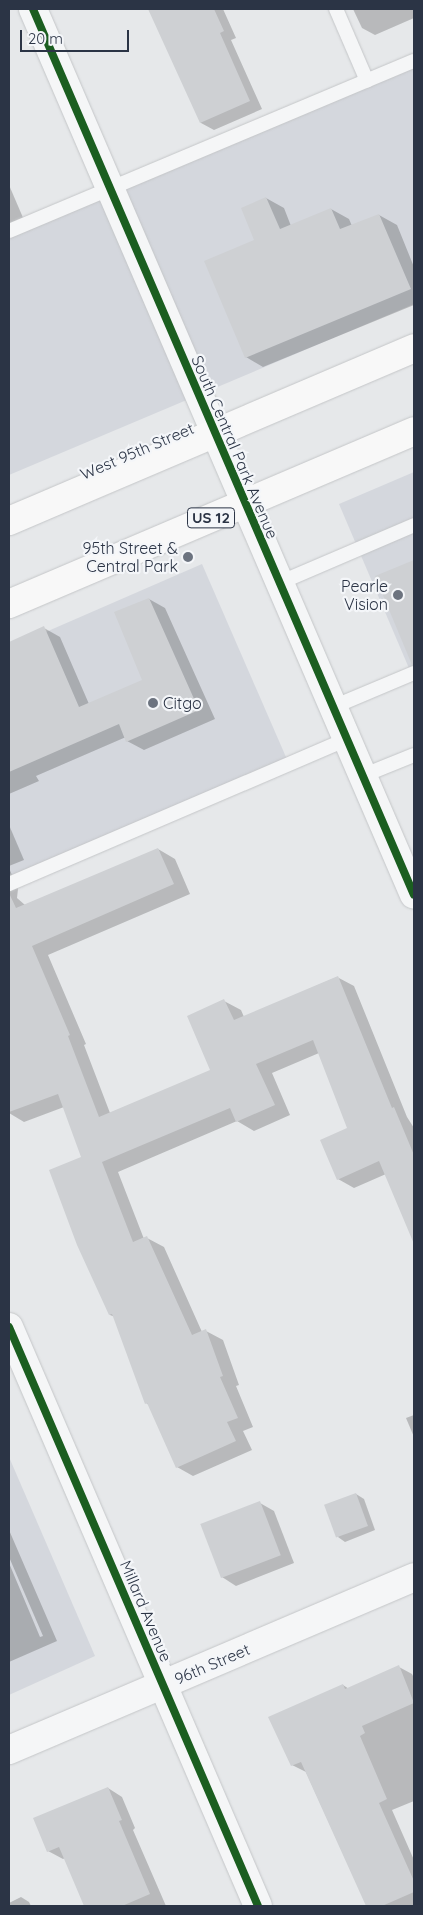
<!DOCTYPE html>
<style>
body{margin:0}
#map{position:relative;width:423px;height:1915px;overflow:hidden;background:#e6e8ea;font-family:Quicksand,sans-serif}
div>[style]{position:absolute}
.built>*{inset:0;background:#d4d7dd}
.shadow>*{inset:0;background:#0003}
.building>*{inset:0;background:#ced0d3;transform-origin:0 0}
.roads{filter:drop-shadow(0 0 1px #c4c6c8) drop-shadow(0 0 1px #c4c6c8)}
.lane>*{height:14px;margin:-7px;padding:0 7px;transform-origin:7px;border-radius:7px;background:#f5f6f7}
.street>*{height:28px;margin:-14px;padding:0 14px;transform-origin:14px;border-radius:14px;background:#f5f6f7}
.primary>*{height:28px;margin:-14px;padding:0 14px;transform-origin:14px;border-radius:14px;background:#f8f8f8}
.cycleway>*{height:8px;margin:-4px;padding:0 4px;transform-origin:4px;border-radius:4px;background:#1b5e20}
.dots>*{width:14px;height:14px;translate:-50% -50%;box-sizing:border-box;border:2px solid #f4f6f9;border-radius:50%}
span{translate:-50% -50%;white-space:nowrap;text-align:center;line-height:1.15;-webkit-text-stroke:4.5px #f4f6f9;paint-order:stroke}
.shield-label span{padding:1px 4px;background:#f4f6f9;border:1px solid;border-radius:4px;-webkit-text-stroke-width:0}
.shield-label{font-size:15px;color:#2b3445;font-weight:700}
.street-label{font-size:16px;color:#2b3445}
.poi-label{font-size:16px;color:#2b3445}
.right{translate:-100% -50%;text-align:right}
.left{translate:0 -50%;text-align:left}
.frame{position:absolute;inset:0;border:10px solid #2b3445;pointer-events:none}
.scale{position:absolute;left:20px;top:30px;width:109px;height:22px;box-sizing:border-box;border:2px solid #2b3445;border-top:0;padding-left:6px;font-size:15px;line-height:18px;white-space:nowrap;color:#2b3445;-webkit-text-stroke:4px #f4f6f9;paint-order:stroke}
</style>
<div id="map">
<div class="built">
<div style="clip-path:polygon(414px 61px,414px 304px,9px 475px,9px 231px)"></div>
<div style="clip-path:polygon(414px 472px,414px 680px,339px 504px)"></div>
<div style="clip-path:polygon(202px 564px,289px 764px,9px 884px,9px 648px)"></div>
<div style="clip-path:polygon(9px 1457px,95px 1656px,9px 1695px)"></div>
</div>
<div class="shadow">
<div style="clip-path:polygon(150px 9px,223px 9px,236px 38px,231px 40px,262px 109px,214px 130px,201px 123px)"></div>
<div style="clip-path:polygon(353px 9px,414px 9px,414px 18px,375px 35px,362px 28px)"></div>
<div style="clip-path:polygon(9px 185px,27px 227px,9px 235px)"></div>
<div style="clip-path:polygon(266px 198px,284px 208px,291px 226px,331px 209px,349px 219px,352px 226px,379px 215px,397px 225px,414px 267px,414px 305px,263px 367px,246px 357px,256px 241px)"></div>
<div style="clip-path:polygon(414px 561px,414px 631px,413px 631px,377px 577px)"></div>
<div style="clip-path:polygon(149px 599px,165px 608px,215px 719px,144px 750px,127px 741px,126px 737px,36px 776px,39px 781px,9px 794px,9px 643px,44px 628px,60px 637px,89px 704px,143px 681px)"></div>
<div style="clip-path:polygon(9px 825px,24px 860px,9px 866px)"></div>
<div style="clip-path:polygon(158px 849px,175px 859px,190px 894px,48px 955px,86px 1044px,84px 1045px,110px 1113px,211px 1071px,224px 1001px,241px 1010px,244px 1017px,337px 977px,354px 986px,407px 1117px,414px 1128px,414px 1241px,386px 1174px,354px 1188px,338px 1179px,349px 1128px,319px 1053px,272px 1073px,290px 1115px,254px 1131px,237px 1121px,118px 1172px,144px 1239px,147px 1238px,164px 1247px,202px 1332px,206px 1331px,223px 1340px,239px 1385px,236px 1386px,253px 1427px,243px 1431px,252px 1450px,193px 1476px,177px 1467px,149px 1405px,146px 1403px,115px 1317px,110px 1315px,83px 1158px,64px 1107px,24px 1122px,9px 1113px,9px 868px,18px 889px,17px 898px,25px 905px)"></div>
<div style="clip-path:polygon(414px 1415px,414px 1437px,406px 1418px)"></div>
<div style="clip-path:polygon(356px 1494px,364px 1499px,375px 1530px,345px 1542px,338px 1537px)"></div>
<div style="clip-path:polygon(260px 1503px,274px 1511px,294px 1563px,236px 1586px,222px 1577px)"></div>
<div style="clip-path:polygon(9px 1530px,57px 1641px,9px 1662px,9px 1563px,40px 1637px,43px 1636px,9px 1557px)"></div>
<div style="clip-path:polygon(399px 1667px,412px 1674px,414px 1678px,414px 1801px,392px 1810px,414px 1860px,414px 1906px,367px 1906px,306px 1772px,292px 1765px,343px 1685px,349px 1689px)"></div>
<div style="clip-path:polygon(108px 1788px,122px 1797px,135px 1828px,133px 1830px,166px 1906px,86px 1906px,65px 1858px,63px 1859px,48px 1851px)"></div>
<div style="clip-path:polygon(21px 1897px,29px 1902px,31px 1906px,9px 1906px,9px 1903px)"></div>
</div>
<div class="building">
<div style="clip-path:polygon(148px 9px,214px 9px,224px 31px,220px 33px,250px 101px,200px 123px)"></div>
<div style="clip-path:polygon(266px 197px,280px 229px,331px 208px,340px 229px,379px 214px,411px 289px,245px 358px,204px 261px,254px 240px,241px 208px)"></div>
<div style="clip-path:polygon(414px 560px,414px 664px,412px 665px,375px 576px)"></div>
<div style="clip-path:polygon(149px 598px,199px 710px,126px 742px,119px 724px,9px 772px,9px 642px,44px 626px,79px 707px,142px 680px,114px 612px)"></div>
<div style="clip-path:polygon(158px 848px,174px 884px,32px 946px,70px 1035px,68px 1036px,99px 1117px,210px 1070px,187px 1016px,224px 999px,234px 1020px,338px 976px,392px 1108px,394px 1107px,414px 1155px,414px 1244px,379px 1161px,337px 1180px,320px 1140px,347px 1128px,313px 1040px,256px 1064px,275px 1105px,236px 1122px,230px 1108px,102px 1162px,133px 1242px,147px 1236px,192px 1335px,206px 1329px,223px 1376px,220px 1377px,238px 1418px,227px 1422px,236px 1441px,176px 1468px,147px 1403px,145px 1404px,112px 1314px,109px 1315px,77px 1245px,49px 1170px,81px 1157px,58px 1094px,9px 1112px,9px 893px,16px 908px)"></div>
<div style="left:356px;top:1493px;width:35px;height:34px;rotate:70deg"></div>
<div style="left:260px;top:1501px;width:58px;height:64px;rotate:69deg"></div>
<div style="clip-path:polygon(399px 1665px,414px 1703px,362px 1726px,365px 1733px,360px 1736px,387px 1799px,379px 1803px,414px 1881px,414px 1892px,382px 1906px,366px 1906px,301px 1762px,291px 1766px,268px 1717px,343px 1684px,345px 1689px)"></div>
<div style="clip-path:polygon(108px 1787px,122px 1820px,119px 1821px,150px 1894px,122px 1906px,84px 1906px,59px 1847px,47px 1852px,33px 1818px)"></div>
</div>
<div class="roads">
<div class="lane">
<div style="left:336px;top:9px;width:78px;rotate:66.7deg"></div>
<div style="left:9px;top:231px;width:439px;rotate:-22.8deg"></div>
<div style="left:279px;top:583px;width:147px;rotate:-23.2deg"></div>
<div style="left:333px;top:707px;width:88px;rotate:-22.8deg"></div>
<div style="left:362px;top:776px;width:56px;rotate:-22deg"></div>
<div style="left:9px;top:884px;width:368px;rotate:-23.2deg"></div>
</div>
<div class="street">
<div style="left:33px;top:9px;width:964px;rotate:66.73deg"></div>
<div style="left:9px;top:1327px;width:630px;rotate:66.73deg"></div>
<div style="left:9px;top:1750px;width:440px;rotate:-23.1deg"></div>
</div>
<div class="primary">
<div style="left:9px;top:521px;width:440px;rotate:-23.1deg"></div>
<div style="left:9px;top:604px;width:440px;rotate:-23.1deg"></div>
</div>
</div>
<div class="cycleway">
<div style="left:33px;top:9px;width:964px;rotate:66.73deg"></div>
<div style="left:9px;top:1327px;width:630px;rotate:66.73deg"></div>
</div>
<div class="dots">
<div style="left:188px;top:557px;background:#6c737f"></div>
<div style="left:398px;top:595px;background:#6c737f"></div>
<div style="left:153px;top:703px;background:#6c737f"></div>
</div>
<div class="shield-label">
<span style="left:211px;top:518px">US 12</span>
</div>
<div class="street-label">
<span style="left:235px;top:447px;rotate:67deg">South Central Park Avenue</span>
<span style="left:137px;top:451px;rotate:-23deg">West 95th Street</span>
<span style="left:146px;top:1611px;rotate:67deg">Millard Avenue</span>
<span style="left:212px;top:1664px;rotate:-23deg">96th Street</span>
</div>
<div class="poi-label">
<span class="right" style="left:178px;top:557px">95th Street &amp;<br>Central Park</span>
<span class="right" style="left:388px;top:595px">Pearle<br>Vision</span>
<span class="left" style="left:163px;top:703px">Citgo</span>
</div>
<div class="frame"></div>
<div class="scale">20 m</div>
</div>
